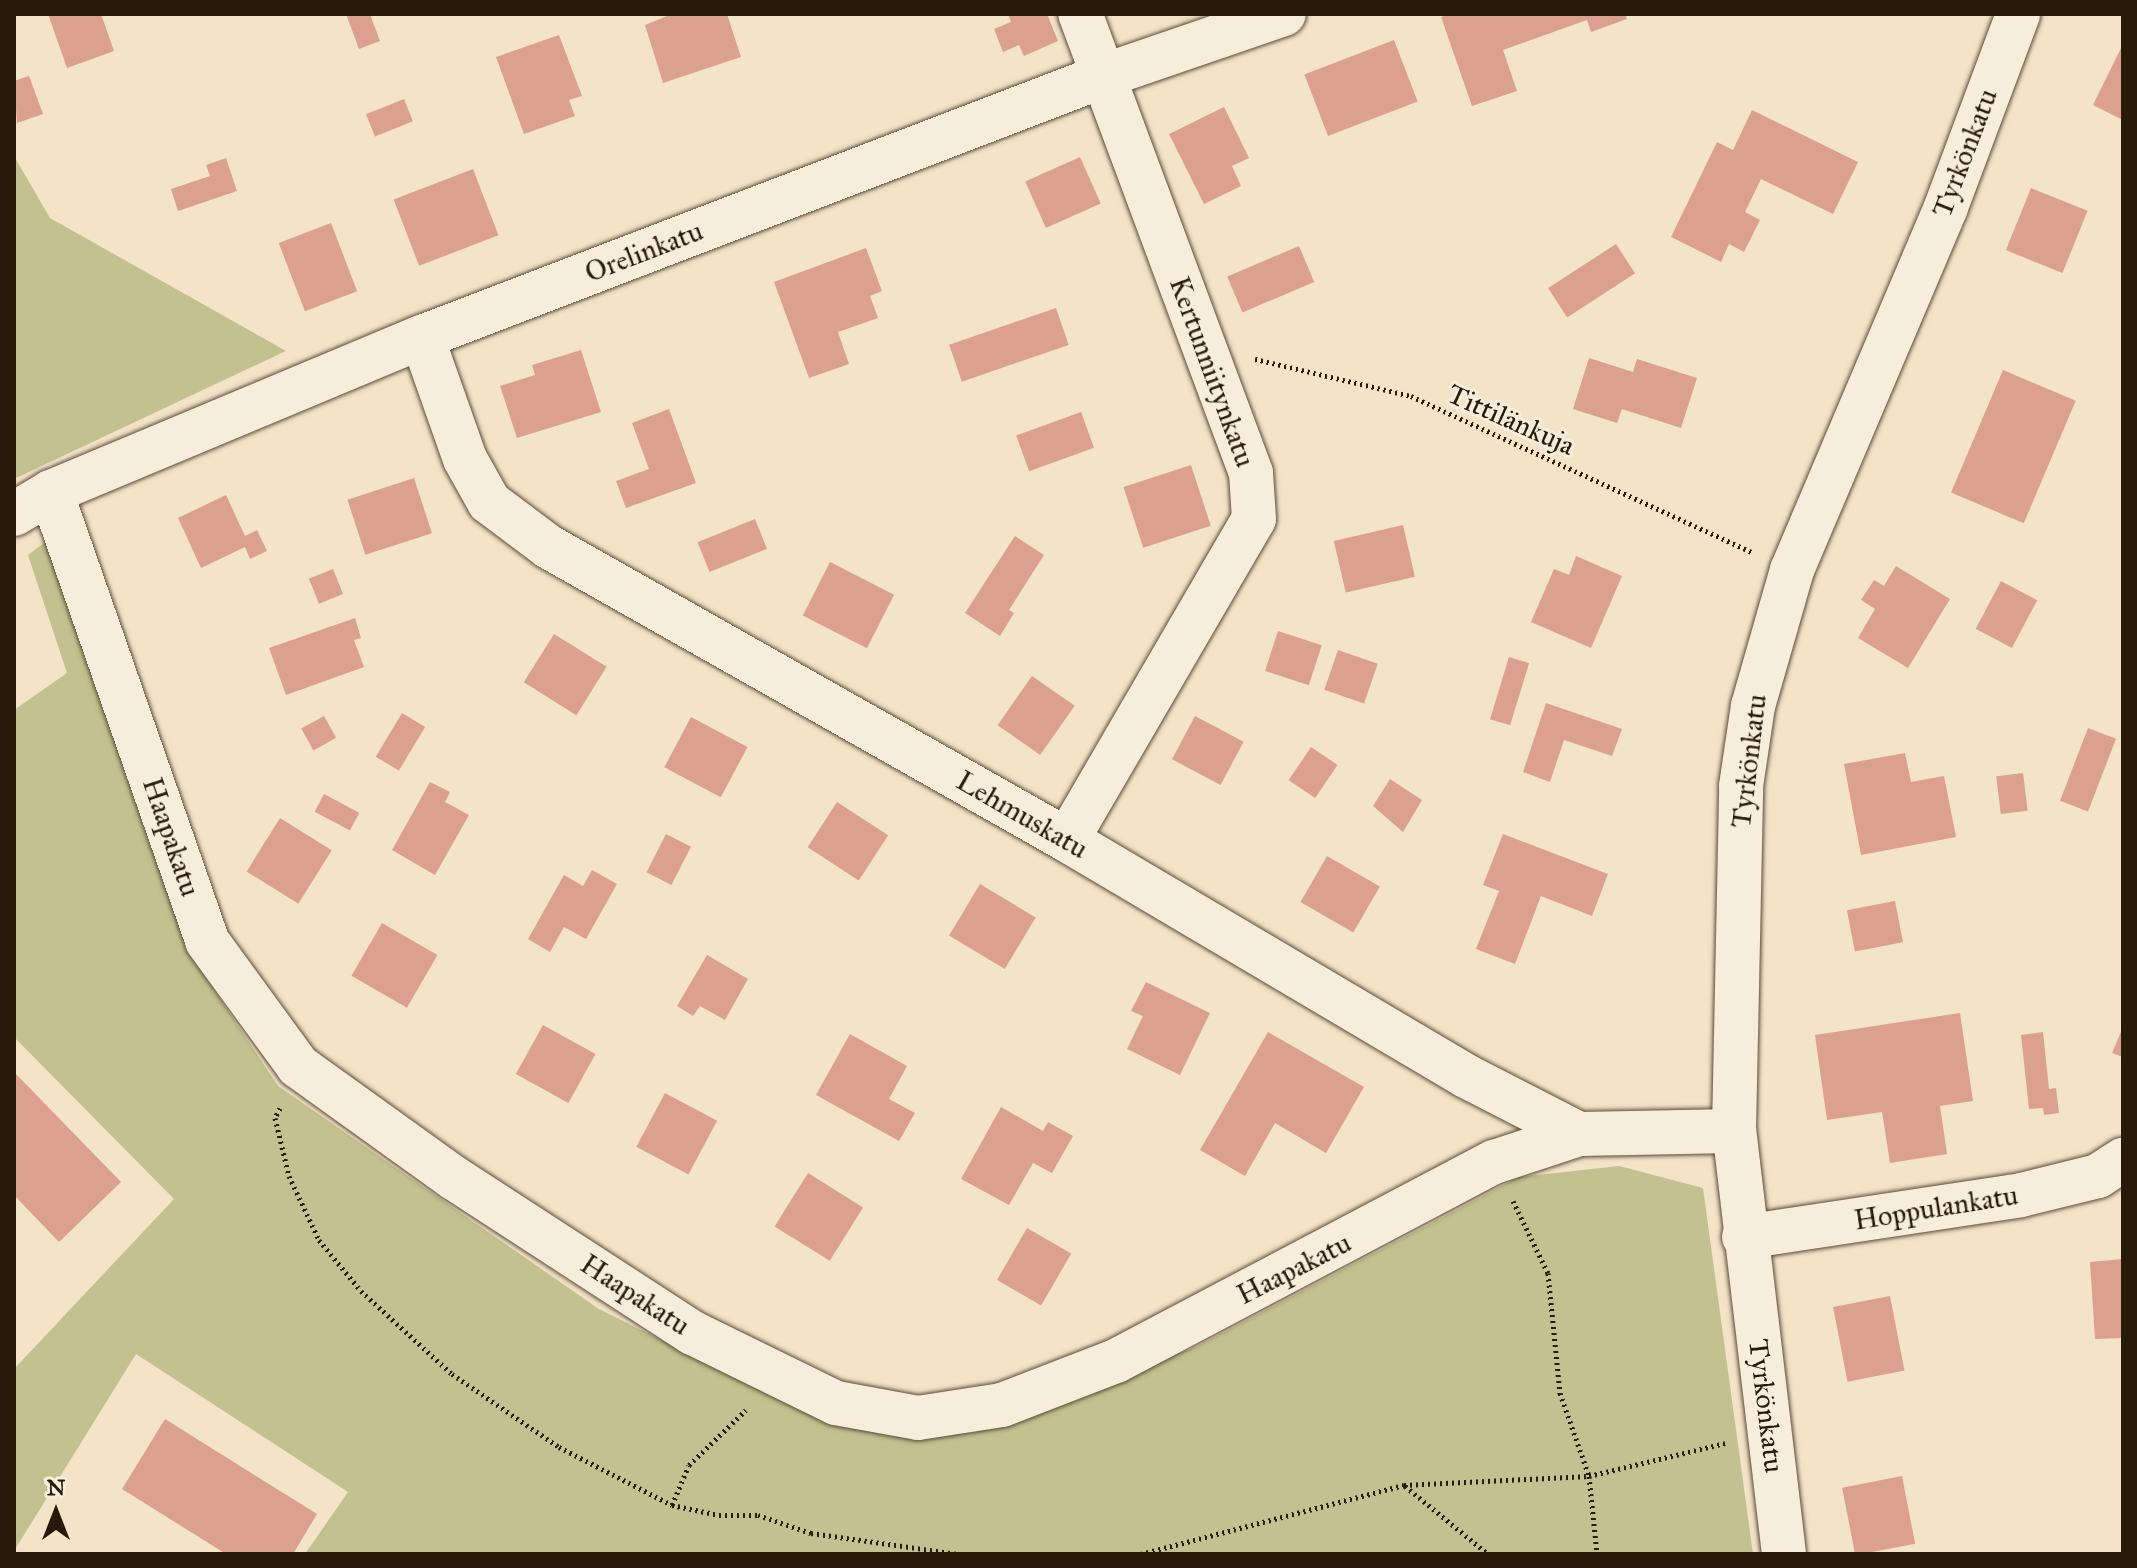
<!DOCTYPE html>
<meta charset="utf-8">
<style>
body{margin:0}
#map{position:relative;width:2137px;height:1568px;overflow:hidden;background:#f3e3c7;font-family:"IM FELL Great Primer",serif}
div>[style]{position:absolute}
.green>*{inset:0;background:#c3c190}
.building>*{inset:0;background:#dba18e;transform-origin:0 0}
.path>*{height:5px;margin-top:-2.5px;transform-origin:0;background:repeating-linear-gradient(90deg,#281a08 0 2px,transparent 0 6px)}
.roads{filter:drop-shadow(0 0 2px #5b4c38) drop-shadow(0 0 2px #5b4c38)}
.minor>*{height:44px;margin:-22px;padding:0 22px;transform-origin:22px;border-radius:22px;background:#f7eddb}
.tertiary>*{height:44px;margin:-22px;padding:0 22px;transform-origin:22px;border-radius:22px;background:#f7eddb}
span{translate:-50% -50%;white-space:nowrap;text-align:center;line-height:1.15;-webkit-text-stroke:6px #f7eddb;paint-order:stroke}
.street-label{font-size:28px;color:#281a08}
.frame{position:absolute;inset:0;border:16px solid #281a08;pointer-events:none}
.north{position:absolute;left:16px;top:1472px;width:80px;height:80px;-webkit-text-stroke:6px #f7eddb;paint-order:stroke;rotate:0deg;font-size:22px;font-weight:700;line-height:32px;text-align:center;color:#281a08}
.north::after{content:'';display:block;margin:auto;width:28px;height:36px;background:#281a08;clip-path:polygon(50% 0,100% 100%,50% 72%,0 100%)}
</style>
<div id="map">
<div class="green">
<div style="clip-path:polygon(14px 156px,50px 218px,286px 351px,14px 479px)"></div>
<div style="clip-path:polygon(48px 540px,191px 955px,278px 1086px,599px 1309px,816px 1417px,1014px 1417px,1196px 1347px,1519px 1177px,1619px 1166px,1703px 1188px,1753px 1554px,305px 1554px,348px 1492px,136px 1354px,14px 1551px,14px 1369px,174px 1199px,14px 1037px,14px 710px,67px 673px,28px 555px)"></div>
</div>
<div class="building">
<div style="clip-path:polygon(48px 14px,101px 14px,114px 51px,67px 68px)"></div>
<div style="clip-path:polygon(346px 14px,370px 14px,380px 41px,359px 49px)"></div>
<div style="clip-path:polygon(672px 14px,727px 14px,741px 57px,663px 83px,645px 25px)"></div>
<div style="clip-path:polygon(1008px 14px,1047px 14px,1058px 41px,1024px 56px,1019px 45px,1003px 52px,994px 29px,1011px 22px)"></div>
<div style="clip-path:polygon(1450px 14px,1625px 14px,1627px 19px,1591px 32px,1587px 20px,1503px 50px,1517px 91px,1472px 106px,1441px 17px)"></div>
<div style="clip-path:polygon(559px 35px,582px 96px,569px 100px,575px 116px,524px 134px,496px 57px)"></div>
<div style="left:1394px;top:40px;width:66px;height:96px;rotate:69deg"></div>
<div style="clip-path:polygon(2123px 44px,2123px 120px,2093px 105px)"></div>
<div style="clip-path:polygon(29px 76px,43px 114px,17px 123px,14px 81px)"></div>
<div style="left:404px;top:99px;width:24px;height:41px;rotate:68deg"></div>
<div style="clip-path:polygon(1224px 107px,1249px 158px,1232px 166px,1241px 186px,1204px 204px,1169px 134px)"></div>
<div style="clip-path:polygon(1752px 110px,1858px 162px,1833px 214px,1761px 179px,1745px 212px,1760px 220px,1744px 252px,1729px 244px,1721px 262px,1671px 237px,1717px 142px,1733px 150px)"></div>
<div style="left:1080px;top:157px;width:51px;height:60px;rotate:66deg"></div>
<div style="clip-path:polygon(226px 158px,237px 191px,178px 211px,171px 189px,210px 176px,206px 165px)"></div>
<div style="left:473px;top:169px;width:71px;height:85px;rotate:69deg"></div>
<div style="left:2031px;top:188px;width:61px;height:67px;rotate:22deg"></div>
<div style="left:331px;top:223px;width:73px;height:56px;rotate:69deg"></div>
<div style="left:1616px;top:244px;width:35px;height:81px;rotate:57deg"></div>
<div style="left:1299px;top:246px;width:39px;height:78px;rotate:67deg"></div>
<div style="clip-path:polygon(866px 248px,882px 291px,870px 296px,878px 318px,838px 332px,849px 364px,809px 378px,774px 282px)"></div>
<div style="left:1056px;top:308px;width:39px;height:113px;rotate:71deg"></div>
<div style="clip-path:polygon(581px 350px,601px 412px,517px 438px,500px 386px,535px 375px,532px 365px)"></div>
<div style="clip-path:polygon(1589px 358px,1633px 372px,1637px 359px,1697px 378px,1681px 428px,1622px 409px,1617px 423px,1573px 409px)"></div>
<div style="left:2003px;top:370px;width:79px;height:133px;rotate:23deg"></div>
<div style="clip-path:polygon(669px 409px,696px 483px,626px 508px,616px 481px,649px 469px,632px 423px)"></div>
<div style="left:1081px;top:412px;width:38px;height:69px;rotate:70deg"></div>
<div style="left:1191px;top:465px;width:64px;height:71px;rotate:72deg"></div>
<div style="left:414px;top:478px;width:58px;height:70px;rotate:72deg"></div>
<div style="clip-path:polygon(226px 495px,245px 536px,257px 530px,267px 551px,250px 559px,245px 547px,201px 568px,178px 518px)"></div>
<div style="left:755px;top:519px;width:32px;height:62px;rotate:68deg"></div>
<div style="left:1403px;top:525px;width:53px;height:71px;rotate:77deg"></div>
<div style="clip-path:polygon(1015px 536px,1044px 555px,1009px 610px,1014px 613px,1000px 636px,965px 613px)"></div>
<div style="clip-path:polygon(1576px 556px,1622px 576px,1591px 648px,1531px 622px,1554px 569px,1569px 575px)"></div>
<div style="left:830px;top:562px;width:72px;height:60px;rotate:27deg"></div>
<div style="clip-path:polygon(1896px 566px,1950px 599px,1908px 668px,1858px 638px,1875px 609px,1861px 600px,1874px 580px,1884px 586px)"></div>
<div style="left:333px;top:569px;width:27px;height:26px;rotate:68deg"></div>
<div style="left:2001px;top:581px;width:41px;height:54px;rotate:28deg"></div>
<div style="clip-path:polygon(355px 618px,361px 638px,354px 640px,364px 667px,286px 695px,269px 648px)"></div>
<div style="left:1278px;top:631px;width:46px;height:42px;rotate:18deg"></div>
<div style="left:554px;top:634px;width:62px;height:57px;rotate:32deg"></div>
<div style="left:1338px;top:650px;width:42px;height:42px;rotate:19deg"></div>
<div style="left:1509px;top:657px;width:21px;height:65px;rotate:17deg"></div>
<div style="left:1032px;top:676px;width:52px;height:60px;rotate:35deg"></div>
<div style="clip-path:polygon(1546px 703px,1622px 729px,1612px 756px,1564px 740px,1550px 782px,1523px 772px)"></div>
<div style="left:402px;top:713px;width:27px;height:51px;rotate:31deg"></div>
<div style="left:324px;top:716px;width:25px;height:26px;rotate:61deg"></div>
<div style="left:1195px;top:716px;width:55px;height:49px;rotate:28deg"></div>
<div style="left:691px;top:717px;width:64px;height:57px;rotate:28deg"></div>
<div style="left:2088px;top:728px;width:30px;height:78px;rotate:21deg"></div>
<div style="left:1311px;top:747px;width:32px;height:40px;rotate:34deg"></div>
<div style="clip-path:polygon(1905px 753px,1911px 782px,1944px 776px,1956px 837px,1861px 855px,1844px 764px)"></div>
<div style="left:2023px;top:773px;width:38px;height:27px;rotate:83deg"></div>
<div style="clip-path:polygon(1390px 779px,1422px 800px,1403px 832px,1373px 806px)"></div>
<div style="clip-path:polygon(430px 782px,450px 792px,445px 802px,469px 815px,435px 875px,392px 850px)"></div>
<div style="left:324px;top:794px;width:40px;height:20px;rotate:28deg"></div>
<div style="left:837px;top:802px;width:61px;height:54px;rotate:33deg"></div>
<div style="left:280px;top:818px;width:61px;height:63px;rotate:32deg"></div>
<div style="left:666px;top:834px;width:28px;height:43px;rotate:27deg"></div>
<div style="clip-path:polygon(1503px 834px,1608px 874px,1592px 916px,1541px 896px,1515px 964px,1476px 949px,1499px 891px,1483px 885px)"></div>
<div style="left:1327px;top:856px;width:61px;height:53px;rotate:30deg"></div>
<div style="clip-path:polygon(592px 870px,617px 884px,586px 939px,564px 927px,550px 952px,528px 939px,564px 875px,583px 886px)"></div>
<div style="left:980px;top:884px;width:65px;height:60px;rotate:31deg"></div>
<div style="left:1895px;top:901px;width:42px;height:49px;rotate:79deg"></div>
<div style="left:382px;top:923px;width:64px;height:61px;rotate:30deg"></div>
<div style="clip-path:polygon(707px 955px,748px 979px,725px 1020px,700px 1006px,693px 1016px,677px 1006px)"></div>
<div style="clip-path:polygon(1146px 982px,1210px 1013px,1180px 1075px,1127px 1049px,1143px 1016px,1131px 1011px)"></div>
<div style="clip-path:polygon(1960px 1013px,1973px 1101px,1940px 1106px,1947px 1154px,1890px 1163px,1882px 1112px,1827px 1120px,1815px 1035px)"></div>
<div style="left:543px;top:1025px;width:60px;height:56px;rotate:29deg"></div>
<div style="clip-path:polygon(2123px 1027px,2123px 1057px,2112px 1053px)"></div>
<div style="clip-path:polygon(1268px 1032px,1364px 1087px,1326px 1153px,1275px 1123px,1245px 1176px,1200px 1150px)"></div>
<div style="clip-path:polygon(2043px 1032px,2049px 1089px,2056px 1088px,2059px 1113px,2044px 1115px,2043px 1108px,2029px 1109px,2021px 1035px)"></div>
<div style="clip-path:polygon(850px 1034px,907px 1066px,889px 1099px,915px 1113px,899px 1141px,816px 1095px)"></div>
<div style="clip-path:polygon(14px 1072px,121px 1182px,59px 1242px,14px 1195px)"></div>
<div style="left:665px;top:1093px;width:59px;height:61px;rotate:28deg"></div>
<div style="clip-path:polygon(1001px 1107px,1043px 1131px,1048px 1122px,1073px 1136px,1052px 1173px,1033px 1163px,1009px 1205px,961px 1179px)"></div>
<div style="left:808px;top:1173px;width:65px;height:63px;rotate:32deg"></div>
<div style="left:1027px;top:1228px;width:51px;height:60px;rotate:30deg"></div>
<div style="clip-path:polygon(2123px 1259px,2123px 1338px,2095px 1339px,2090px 1262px)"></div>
<div style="left:1890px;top:1296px;width:76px;height:58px;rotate:79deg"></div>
<div style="clip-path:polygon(165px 1419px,317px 1514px,293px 1554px,226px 1554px,122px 1489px)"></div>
<div style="left:1902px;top:1476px;width:69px;height:61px;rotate:79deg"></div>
</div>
<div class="path">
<div style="left:1255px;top:359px;width:160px;rotate:13.3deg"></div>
<div style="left:1411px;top:396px;width:374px;rotate:24.6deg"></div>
<div style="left:280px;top:1108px;width:11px;rotate:117deg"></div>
<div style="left:275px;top:1118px;width:60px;rotate:76.4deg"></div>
<div style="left:289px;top:1176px;width:71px;rotate:64.9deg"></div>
<div style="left:319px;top:1240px;width:66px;rotate:50.5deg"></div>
<div style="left:361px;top:1291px;width:123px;rotate:42.4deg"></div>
<div style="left:452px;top:1374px;width:130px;rotate:34.3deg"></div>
<div style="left:559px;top:1447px;width:127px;rotate:27.2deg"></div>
<div style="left:672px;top:1505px;width:48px;rotate:12deg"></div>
<div style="left:719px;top:1515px;width:39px"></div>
<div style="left:758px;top:1515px;width:56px;rotate:18.8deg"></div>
<div style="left:811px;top:1533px;width:148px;rotate:8.1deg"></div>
<div style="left:1513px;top:1201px;width:80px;rotate:64.1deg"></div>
<div style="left:1548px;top:1273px;width:121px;rotate:84.3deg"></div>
<div style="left:1560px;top:1393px;width:88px;rotate:70.7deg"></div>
<div style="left:1589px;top:1476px;width:78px;rotate:84.1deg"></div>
<div style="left:1405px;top:1486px;width:107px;rotate:39.3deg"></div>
<div style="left:672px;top:1505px;width:43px;rotate:-67deg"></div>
<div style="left:689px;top:1465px;width:79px;rotate:-44deg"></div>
<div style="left:1141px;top:1554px;width:272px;rotate:-14.7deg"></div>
<div style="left:1404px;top:1485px;width:185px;rotate:-2.8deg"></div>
<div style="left:1589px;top:1476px;width:140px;rotate:-13.6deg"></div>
</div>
<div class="roads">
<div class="minor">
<div style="left:422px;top:337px;width:129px;rotate:70.6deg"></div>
<div style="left:465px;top:459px;width:49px;rotate:60.8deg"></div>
<div style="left:489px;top:502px;width:75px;rotate:36.9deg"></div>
<div style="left:549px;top:547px;width:595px;rotate:29.49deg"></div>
<div style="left:1067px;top:840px;width:464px;rotate:30.6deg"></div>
<div style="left:1466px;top:1076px;width:127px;rotate:27.2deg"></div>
<div style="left:1579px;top:1134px;width:155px;rotate:-1.1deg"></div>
<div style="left:51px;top:492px;width:475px;rotate:70.8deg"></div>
<div style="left:207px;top:941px;width:155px;rotate:53.9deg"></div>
<div style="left:298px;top:1066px;width:192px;rotate:35.7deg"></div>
<div style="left:454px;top:1178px;width:285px;rotate:33deg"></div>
<div style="left:693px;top:1333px;width:159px;rotate:26.1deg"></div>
<div style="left:836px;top:1403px;width:83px;rotate:10.4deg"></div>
<div style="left:918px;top:1418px;width:85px;rotate:-8.8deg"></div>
<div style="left:1002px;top:1405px;width:122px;rotate:-21.1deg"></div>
<div style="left:1116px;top:1361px;width:427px;rotate:-27.8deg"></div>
<div style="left:1494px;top:1162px;width:89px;rotate:-18.2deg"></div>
<div style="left:1067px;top:840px;width:371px;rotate:-59.8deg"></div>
<div style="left:1254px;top:519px;width:46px;rotate:-93.7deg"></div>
<div style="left:1251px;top:473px;width:490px;rotate:-110.4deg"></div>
<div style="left:1744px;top:1237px;width:280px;rotate:-8.6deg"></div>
<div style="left:2021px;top:1195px;width:79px;rotate:-13.9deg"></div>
<div style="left:2098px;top:1176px;width:30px;rotate:-33deg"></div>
<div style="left:1784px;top:1554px;width:426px;rotate:-96.7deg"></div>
<div style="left:1734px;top:1131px;width:345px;rotate:-88.8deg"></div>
<div style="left:1741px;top:786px;width:81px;rotate:-81.5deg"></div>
<div style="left:1753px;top:706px;width:141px;rotate:-74deg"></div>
<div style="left:1792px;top:570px;width:394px;rotate:-67deg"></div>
<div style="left:1946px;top:207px;width:206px;rotate:-69.5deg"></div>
</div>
<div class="tertiary">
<div style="left:14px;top:514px;width:43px;rotate:-30.7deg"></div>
<div style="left:51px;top:492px;width:402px;rotate:-22.7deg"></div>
<div style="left:422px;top:337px;width:729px;rotate:-20.97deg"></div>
<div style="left:1103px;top:76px;width:191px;rotate:-18.9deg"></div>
</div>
</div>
<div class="street-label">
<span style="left:1965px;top:153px;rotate:-69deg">Tyrkönkatu</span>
<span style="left:644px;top:252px;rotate:-21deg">Orelinkatu</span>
<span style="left:1212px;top:372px;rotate:70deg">Kertunniitynkatu</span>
<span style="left:1511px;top:420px;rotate:24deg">Tittilänkuja</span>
<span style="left:1749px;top:761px;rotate:-83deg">Tyrkönkatu</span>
<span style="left:1022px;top:815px;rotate:30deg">Lehmuskatu</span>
<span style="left:171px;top:837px;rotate:71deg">Haapakatu</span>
<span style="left:1936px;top:1208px;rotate:-9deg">Hoppulankatu</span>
<span style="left:1294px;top:1269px;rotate:-27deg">Haapakatu</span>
<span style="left:635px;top:1295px;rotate:33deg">Haapakatu</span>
<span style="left:1766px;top:1406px;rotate:83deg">Tyrkönkatu</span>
</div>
<div class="frame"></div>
<div class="north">N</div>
</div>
